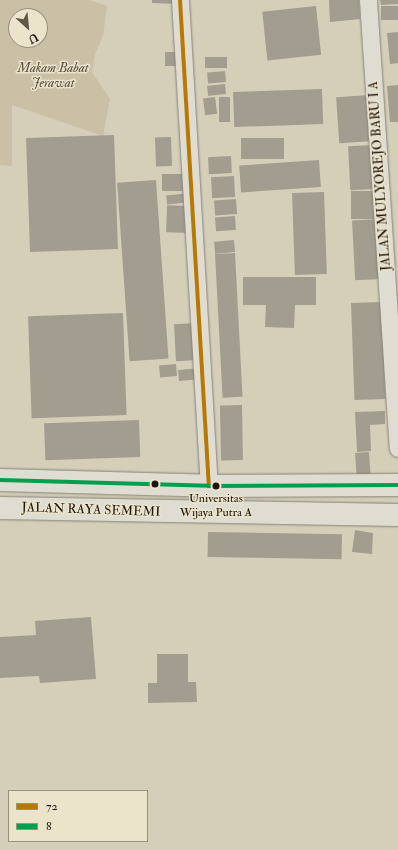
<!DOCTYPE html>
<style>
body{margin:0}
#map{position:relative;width:398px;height:850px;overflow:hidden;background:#d5cfba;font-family:"IM FELL Double Pica",serif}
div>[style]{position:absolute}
.green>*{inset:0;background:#c9c0a5}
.building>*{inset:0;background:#a29d8f;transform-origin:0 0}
.roads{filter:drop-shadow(0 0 1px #878276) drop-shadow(0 0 1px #878276)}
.minor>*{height:17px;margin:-8.5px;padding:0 8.5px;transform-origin:8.5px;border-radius:8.5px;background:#dfdcd1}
.secondary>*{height:22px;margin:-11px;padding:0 11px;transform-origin:11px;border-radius:11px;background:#dfdcd1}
.bus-1>*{height:4px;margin:-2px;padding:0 2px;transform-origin:2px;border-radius:2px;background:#b67a04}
.bus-2>*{height:4px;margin:-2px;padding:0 2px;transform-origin:2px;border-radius:2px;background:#029f4e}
.dots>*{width:11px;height:11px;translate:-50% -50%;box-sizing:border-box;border:2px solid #ebe4cb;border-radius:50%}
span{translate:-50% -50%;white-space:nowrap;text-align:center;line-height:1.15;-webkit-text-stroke:3px #ebe4cb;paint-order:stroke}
.bus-label{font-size:12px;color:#1f130d}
.park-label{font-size:13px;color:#574b3c;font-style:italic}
.street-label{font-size:13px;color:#1f130d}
.legend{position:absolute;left:8px;top:790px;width:140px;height:52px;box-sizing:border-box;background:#ebe4cb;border:1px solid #99907f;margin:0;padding:5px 7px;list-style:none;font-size:12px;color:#1f130d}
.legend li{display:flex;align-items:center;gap:8px;height:20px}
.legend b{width:20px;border:1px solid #99907f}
.north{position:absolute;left:8px;top:8px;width:40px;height:40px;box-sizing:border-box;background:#ebe4cb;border:1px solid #99907f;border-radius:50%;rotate:153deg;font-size:11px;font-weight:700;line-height:16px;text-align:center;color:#1f130d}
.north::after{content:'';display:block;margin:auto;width:14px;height:18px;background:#5f554a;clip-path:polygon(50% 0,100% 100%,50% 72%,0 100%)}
</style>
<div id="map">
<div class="green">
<div style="clip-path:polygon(evenodd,0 0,89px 0,107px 6px,103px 36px,95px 54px,92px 72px,110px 99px,103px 136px,12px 105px,12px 166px,0 165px,0 0,16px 16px,40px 16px,40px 40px,16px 40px,16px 16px)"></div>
</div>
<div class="building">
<div style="clip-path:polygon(152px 0,177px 0,177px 4px,152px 3px)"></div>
<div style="clip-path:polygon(329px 0,359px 0,360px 19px,330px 22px)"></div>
<div style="clip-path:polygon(380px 0,398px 0,398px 4px,381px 5px)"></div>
<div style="left:316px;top:6px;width:49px;height:54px;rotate:84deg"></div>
<div style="left:398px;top:6px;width:14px;height:17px;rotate:90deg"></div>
<div style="clip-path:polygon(398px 32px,398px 63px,390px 64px,387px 33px)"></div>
<div style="left:165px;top:52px;width:11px;height:14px"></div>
<div style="left:227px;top:57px;width:11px;height:22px;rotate:90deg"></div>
<div style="left:225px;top:71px;width:11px;height:18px;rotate:85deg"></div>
<div style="left:225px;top:84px;width:10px;height:18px;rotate:84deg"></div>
<div style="clip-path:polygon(398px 85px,398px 122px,390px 122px,387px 86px)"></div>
<div style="left:322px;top:89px;width:35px;height:89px;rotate:88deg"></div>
<div style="left:370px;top:95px;width:46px;height:34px;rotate:86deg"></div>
<div style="left:215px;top:97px;width:17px;height:12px;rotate:83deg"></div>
<div style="left:219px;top:97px;width:11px;height:25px"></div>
<div style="left:114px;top:135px;width:114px;height:88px;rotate:88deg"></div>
<div style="left:171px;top:137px;width:29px;height:16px;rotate:88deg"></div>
<div style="left:284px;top:138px;width:21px;height:43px;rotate:90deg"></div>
<div style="left:372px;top:145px;width:44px;height:24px;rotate:87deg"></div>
<div style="left:231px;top:156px;width:17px;height:23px;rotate:87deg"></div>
<div style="left:319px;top:160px;width:27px;height:80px;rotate:86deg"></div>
<div style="left:186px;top:174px;width:17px;height:24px;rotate:90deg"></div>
<div style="left:234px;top:176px;width:21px;height:23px;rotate:87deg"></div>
<div style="left:156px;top:180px;width:179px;height:39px;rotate:86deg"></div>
<div style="left:351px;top:191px;width:24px;height:28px"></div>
<div style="left:324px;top:192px;width:82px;height:32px;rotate:88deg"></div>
<div style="left:190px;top:193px;width:9px;height:24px;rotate:84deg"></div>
<div style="left:236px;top:199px;width:15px;height:22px;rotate:86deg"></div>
<div style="left:191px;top:206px;width:27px;height:24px;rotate:92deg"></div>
<div style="left:235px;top:216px;width:14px;height:20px;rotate:86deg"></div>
<div style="left:379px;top:219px;width:60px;height:27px;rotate:87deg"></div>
<div style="left:234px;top:240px;width:12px;height:20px;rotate:85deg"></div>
<div style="left:235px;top:253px;width:144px;height:20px;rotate:87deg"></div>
<div style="clip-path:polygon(243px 277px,316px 277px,316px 305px,295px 305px,294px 328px,265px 327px,266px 305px,243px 305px)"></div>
<div style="left:382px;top:302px;width:97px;height:31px;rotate:88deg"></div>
<div style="left:123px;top:313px;width:102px;height:95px;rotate:88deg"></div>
<div style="left:198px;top:323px;width:37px;height:24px;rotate:87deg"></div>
<div style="left:176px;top:364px;width:12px;height:17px;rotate:85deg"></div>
<div style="left:200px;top:368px;width:11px;height:22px;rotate:85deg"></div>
<div style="left:242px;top:405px;width:55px;height:22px;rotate:89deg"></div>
<div style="clip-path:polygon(385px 411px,385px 424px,370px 425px,371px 451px,357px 452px,355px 412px)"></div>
<div style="left:139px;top:420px;width:37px;height:95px;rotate:88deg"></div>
<div style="left:369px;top:452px;width:31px;height:14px;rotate:86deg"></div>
<div style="clip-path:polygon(355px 530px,373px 533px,372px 554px,352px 552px)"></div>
<div style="left:208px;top:532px;width:134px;height:25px;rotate:1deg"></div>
<div style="clip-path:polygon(91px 617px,96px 679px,40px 683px,39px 676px,0 678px,0 637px,36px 635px,35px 621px)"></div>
<div style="clip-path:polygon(157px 654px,188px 654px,188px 682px,196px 682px,197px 702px,148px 703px,148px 683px,157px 683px)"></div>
</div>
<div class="roads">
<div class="minor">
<div style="left:180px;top:0;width:487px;rotate:86.6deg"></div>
<div style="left:368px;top:0;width:449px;rotate:86.2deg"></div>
</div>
<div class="secondary">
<div style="left:0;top:480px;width:209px;rotate:1.6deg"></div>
<div style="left:209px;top:486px;width:189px;rotate:-0.3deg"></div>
<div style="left:0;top:508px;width:398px;rotate:1deg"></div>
</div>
</div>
<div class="bus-1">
<div style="left:180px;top:0;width:487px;rotate:86.6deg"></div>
</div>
<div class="bus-2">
<div style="left:0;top:480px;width:209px;rotate:1.6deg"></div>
<div style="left:209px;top:486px;width:189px;rotate:-0.3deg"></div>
</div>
<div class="dots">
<div style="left:155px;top:484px;background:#1f130d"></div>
<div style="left:216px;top:486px;background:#1f130d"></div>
</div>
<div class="bus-label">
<span style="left:216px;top:506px">Universitas<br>Wijaya Putra A</span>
</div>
<div class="park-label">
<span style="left:53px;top:76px">Makam Babat<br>Jerawat</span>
</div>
<div class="street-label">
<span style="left:380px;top:176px;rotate:-94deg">JALAN MULYOREJO BARU I A</span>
<span style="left:91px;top:510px;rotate:2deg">JALAN RAYA SEMEMI</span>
</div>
<ul class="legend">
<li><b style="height:5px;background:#b67a04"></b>72</li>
<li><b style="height:5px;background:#029f4e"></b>8</li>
</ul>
<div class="north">U</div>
</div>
